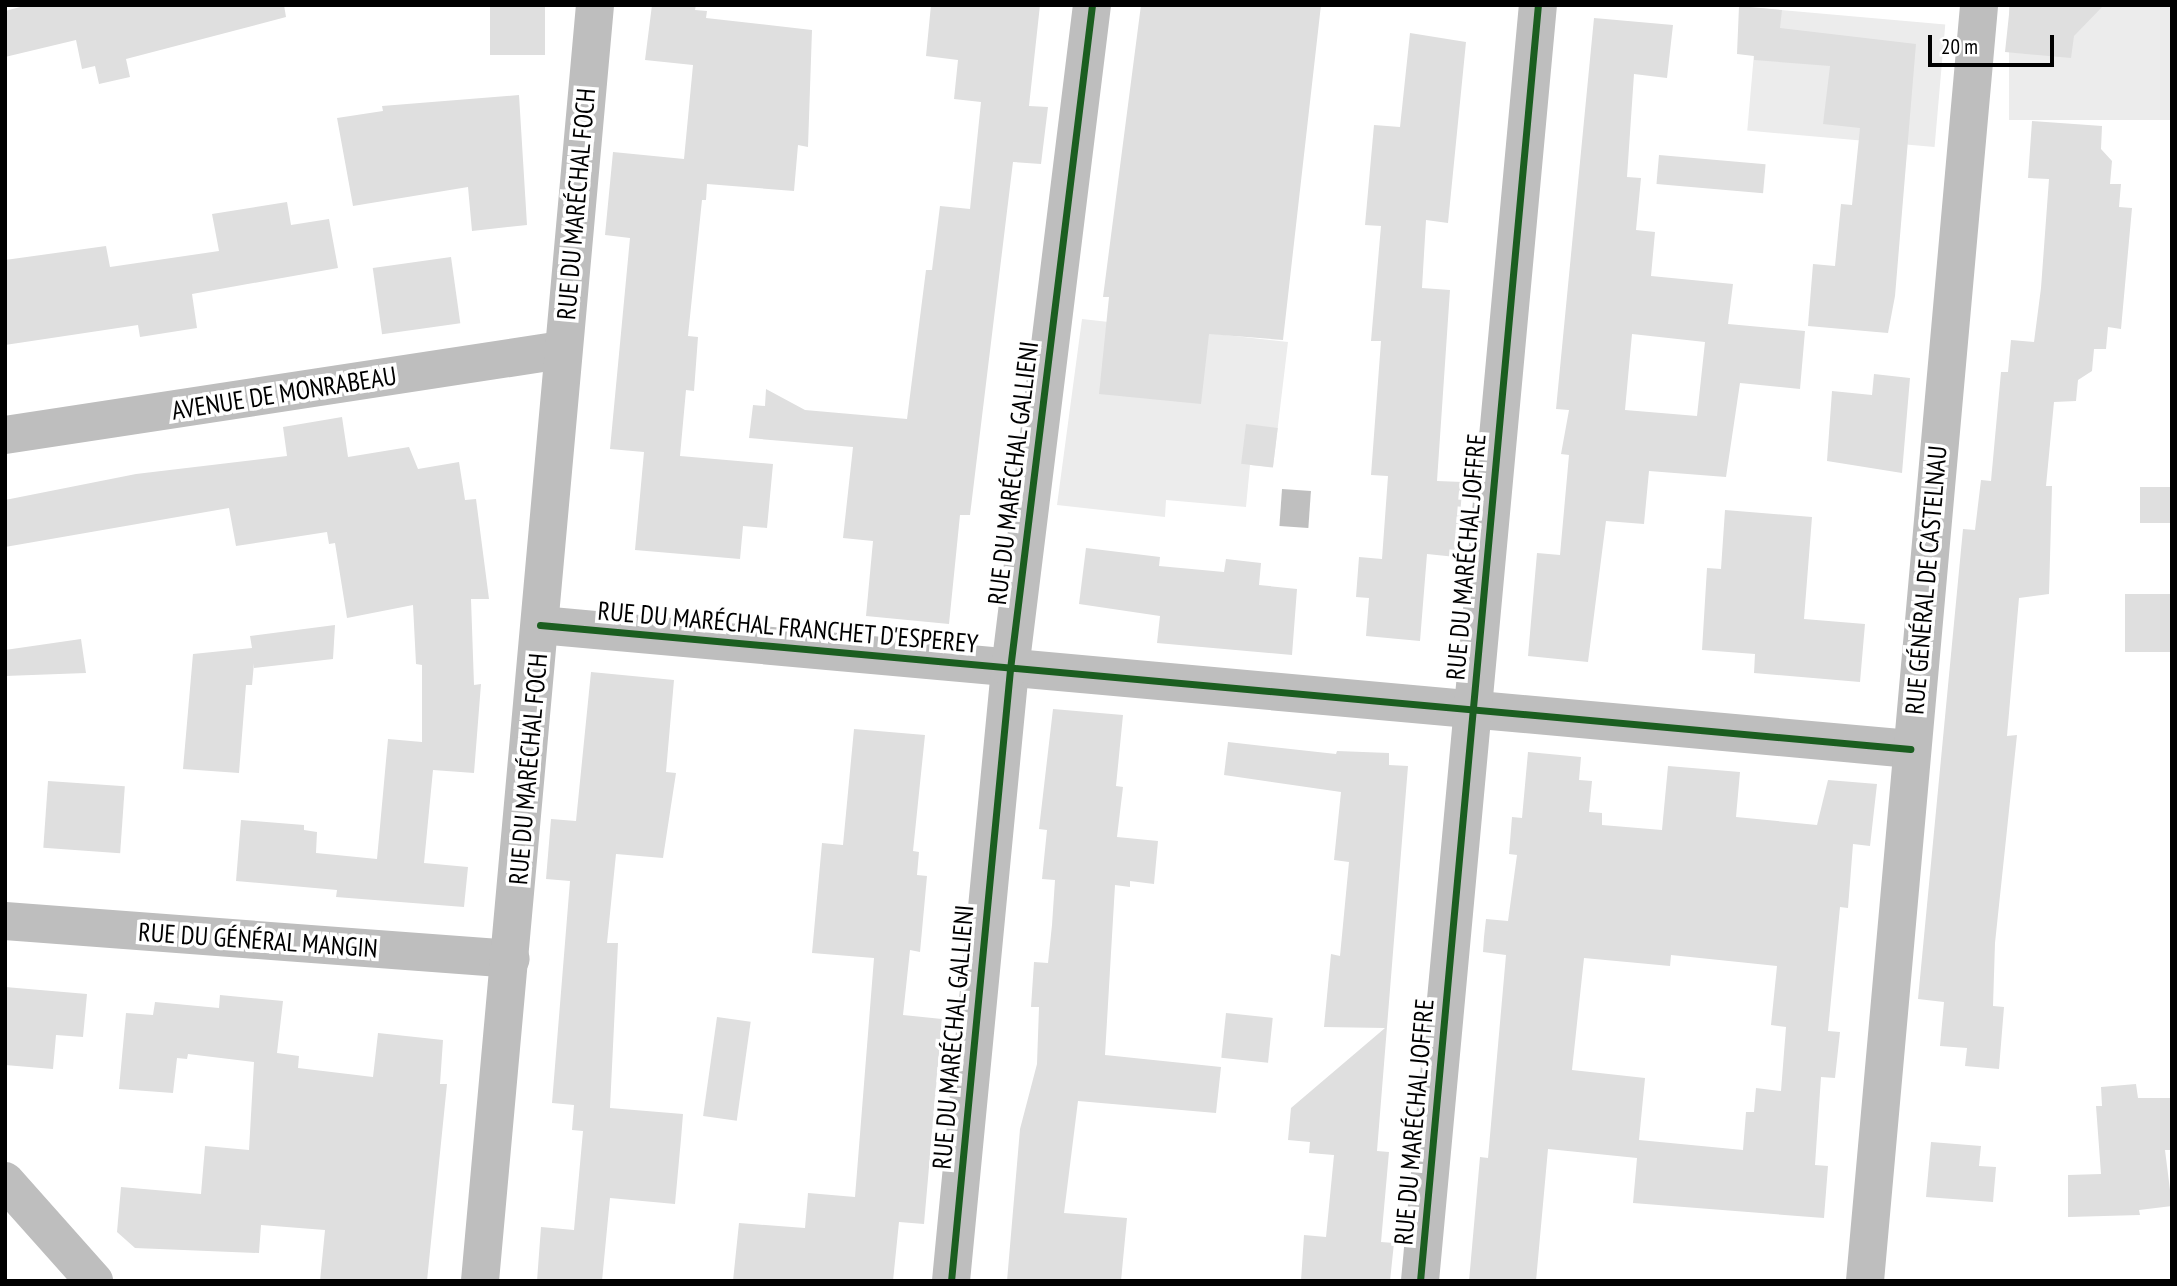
<!DOCTYPE html>
<meta charset="utf-8">
<style>
body{margin:0}
#map{position:relative;width:2177px;height:1286px;overflow:hidden;background:#fff;font-family:"PT Sans Narrow",sans-serif}
div>[style]{position:absolute}
.green>*{inset:0;background:#ececec;transform-origin:0 0}
.water>*{inset:0;background:#bfbfbf;transform-origin:0 0}
.building>*{inset:0;background:#dfdfdf;transform-origin:0 0}
.street>*{height:38px;margin:-19px;padding:0 19px;transform-origin:19px;border-radius:19px;background:#bebebe}
.cycleway>*{height:7px;margin:-3.5px;padding:0 3.5px;transform-origin:3.5px;border-radius:3.5px;background:#1b5e20}
span{translate:-50% -50%;white-space:nowrap;text-align:center;line-height:1.15;-webkit-text-stroke:7px #fff;paint-order:stroke}
.street-label{font-size:26px;color:#000}
.frame{position:absolute;inset:0;border:7px solid #000;pointer-events:none}
.scale{position:absolute;left:1928px;top:35px;width:126px;height:32px;box-sizing:border-box;border:4px solid #000;border-top:0;padding-left:9px;font-size:21px;line-height:24px;white-space:nowrap;color:#000;-webkit-text-stroke:5px #fff;paint-order:stroke}
</style>
<div id="map">
<div class="green">
<div style="left:2009px;top:5px;width:163px;height:115px"></div>
<div style="left:1758px;top:8px;width:188px;height:123px;rotate:5deg"></div>
<div style="clip-path:polygon(1082px 319px,1288px 342px,1273px 467px,1250px 465px,1246px 507px,1166px 500px,1165px 517px,1057px 505px)"></div>
</div>
<div class="water">
<div style="left:1282px;top:489px;width:29px;height:37px;rotate:4deg"></div>
</div>
<div class="building">
<div style="clip-path:polygon(28px 5px,284px 5px,286px 17px,126px 59px,130px 77px,99px 84px,95px 66px,82px 69px,76px 40px,5px 57px,5px 11px)"></div>
<div style="left:490px;top:5px;width:55px;height:50px"></div>
<div style="clip-path:polygon(652px 5px,696px 5px,695px 10px,707px 11px,706px 18px,812px 30px,808px 147px,798px 145px,794px 191px,707px 184px,706px 200px,702px 200px,688px 336px,698px 337px,694px 391px,686px 390px,680px 456px,773px 464px,767px 528px,743px 526px,740px 559px,635px 550px,644px 452px,610px 449px,630px 238px,605px 235px,613px 152px,684px 159px,693px 65px,645px 60px)"></div>
<div style="clip-path:polygon(931px 5px,1040px 5px,1029px 106px,1048px 107px,1041px 164px,1013px 162px,970px 515px,960px 515px,949px 624px,866px 616px,873px 541px,843px 538px,853px 447px,749px 438px,753px 405px,765px 406px,766px 389px,805px 410px,907px 419px,926px 270px,932px 270px,940px 206px,970px 209px,981px 102px,954px 99px,958px 60px,926px 56px)"></div>
<div style="clip-path:polygon(1141px 5px,1321px 5px,1283px 340px,1209px 334px,1201px 404px,1099px 394px,1109px 297px,1103px 297px)"></div>
<div style="clip-path:polygon(2010px 5px,2104px 5px,2074px 36px,2071px 58px,2005px 52px)"></div>
<div style="clip-path:polygon(1739px 6px,1782px 10px,1780px 28px,1916px 44px,1895px 296px,1888px 333px,1808px 326px,1813px 264px,1835px 266px,1841px 204px,1852px 205px,1860px 128px,1823px 124px,1830px 66px,1754px 60px,1754px 56px,1737px 54px)"></div>
<div style="clip-path:polygon(evenodd,1594px 18px,1673px 25px,1667px 78px,1634px 74px,1627px 177px,1641px 178px,1636px 230px,1655px 232px,1651px 276px,1733px 284px,1728px 324px,1805px 331px,1800px 389px,1740px 383px,1726px 477px,1649px 471px,1644px 524px,1606px 521px,1588px 662px,1528px 656px,1537px 553px,1560px 555px,1569px 455px,1561px 454px,1569px 410px,1556px 409px,1594px 18px,1632px 334px,1705px 342px,1697px 416px,1625px 410px,1632px 334px)"></div>
<div style="clip-path:polygon(1410px 33px,1466px 42px,1448px 223px,1426px 220px,1422px 288px,1450px 290px,1437px 481px,1463px 482px,1456px 557px,1427px 554px,1420px 641px,1366px 636px,1369px 598px,1356px 597px,1359px 557px,1382px 559px,1388px 476px,1371px 475px,1381px 341px,1371px 341px,1381px 226px,1365px 225px,1374px 125px,1400px 127px)"></div>
<div style="clip-path:polygon(519px 95px,527px 225px,472px 231px,468px 187px,353px 206px,337px 118px,383px 111px,382px 106px)"></div>
<div style="clip-path:polygon(2032px 121px,2102px 126px,2101px 149px,2112px 161px,2110px 184px,2121px 184px,2119px 207px,2132px 208px,2121px 329px,2108px 327px,2106px 349px,2094px 349px,2092px 371px,2078px 380px,2076px 401px,2054px 402px,2046px 486px,2052px 486px,2049px 594px,2019px 598px,2007px 736px,2017px 735px,1995px 943px,1993px 1006px,2004px 1007px,1999px 1069px,1965px 1066px,1967px 1048px,1940px 1046px,1944px 1002px,1918px 999px,1963px 529px,1975px 530px,1981px 480px,1991px 481px,2001px 372px,2008px 372px,2011px 340px,2034px 342px,2041px 288px,2049px 179px,2028px 178px)"></div>
<div style="left:1659px;top:155px;width:107px;height:29px;rotate:5deg"></div>
<div style="clip-path:polygon(287px 202px,291px 225px,329px 219px,338px 268px,192px 294px,197px 328px,140px 337px,138px 325px,5px 345px,5px 260px,106px 246px,110px 267px,219px 251px,212px 214px)"></div>
<div style="left:451px;top:257px;width:67px;height:79px;rotate:82deg"></div>
<div style="clip-path:polygon(1874px 374px,1910px 378px,1902px 473px,1827px 461px,1832px 391px,1872px 395px)"></div>
<div style="clip-path:polygon(342px 417px,348px 457px,409px 447px,418px 469px,459px 462px,465px 500px,476px 499px,489px 599px,471px 599px,474px 685px,481px 684px,474px 773px,433px 770px,424px 863px,468px 867px,464px 907px,336px 897px,337px 890px,236px 881px,241px 820px,304px 825px,304px 830px,317px 832px,316px 853px,377px 859px,388px 739px,422px 742px,422px 665px,416px 664px,413px 605px,347px 618px,335px 543px,329px 544px,327px 532px,236px 546px,229px 508px,5px 547px,5px 500px,136px 474px,287px 456px,283px 427px)"></div>
<div style="left:1246px;top:424px;width:32px;height:40px;rotate:7deg"></div>
<div style="left:2140px;top:487px;width:32px;height:36px"></div>
<div style="clip-path:polygon(1725px 510px,1812px 517px,1804px 619px,1865px 624px,1860px 682px,1754px 673px,1755px 654px,1702px 650px,1707px 568px,1721px 569px)"></div>
<div style="clip-path:polygon(1086px 548px,1160px 557px,1159px 566px,1224px 572px,1226px 559px,1261px 563px,1259px 585px,1297px 589px,1292px 655px,1157px 643px,1160px 616px,1079px 604px)"></div>
<div style="left:2172px;top:594px;width:58px;height:47px;rotate:90deg"></div>
<div style="clip-path:polygon(335px 625px,333px 659px,254px 668px,254px 663px,252px 685px,246px 685px,239px 773px,183px 769px,193px 654px,252px 648px,250px 636px)"></div>
<div style="clip-path:polygon(81px 639px,86px 673px,5px 676px,5px 650px)"></div>
<div style="clip-path:polygon(591px 672px,674px 680px,666px 772px,676px 773px,663px 858px,616px 854px,607px 943px,618px 943px,610px 1108px,683px 1114px,681px 1139px,675px 1204px,610px 1198px,602px 1281px,537px 1281px,541px 1227px,574px 1230px,583px 1131px,572px 1130px,574px 1105px,552px 1103px,570px 881px,546px 879px,551px 819px,576px 821px)"></div>
<div style="clip-path:polygon(1053px 709px,1123px 715px,1116px 786px,1123px 787px,1117px 837px,1158px 841px,1154px 884px,1130px 881px,1130px 887px,1115px 885px,1105px 1055px,1221px 1067px,1216px 1113px,1078px 1101px,1064px 1213px,1127px 1218px,1121px 1281px,1007px 1281px,1020px 1129px,1037px 1064px,1039px 1007px,1031px 1007px,1034px 962px,1048px 963px,1052px 925px,1055px 880px,1042px 879px,1047px 830px,1039px 829px)"></div>
<div style="clip-path:polygon(854px 729px,925px 735px,913px 851px,919px 852px,917px 875px,927px 876px,920px 952px,910px 950px,903px 1015px,942px 1019px,924px 1224px,899px 1222px,893px 1281px,733px 1281px,739px 1223px,805px 1228px,808px 1193px,855px 1197px,874px 958px,812px 953px,822px 843px,843px 845px)"></div>
<div style="clip-path:polygon(1228px 742px,1336px 754px,1337px 751px,1389px 753px,1389px 765px,1408px 766px,1377px 1151px,1389px 1152px,1381px 1242px,1394px 1243px,1390px 1281px,1301px 1281px,1304px 1235px,1326px 1237px,1334px 1155px,1309px 1153px,1310px 1142px,1288px 1140px,1291px 1108px,1385px 1028px,1324px 1027px,1331px 954px,1340px 956px,1349px 862px,1334px 860px,1341px 792px,1224px 775px)"></div>
<div style="clip-path:polygon(evenodd,1528px 752px,1581px 757px,1579px 780px,1592px 781px,1589px 812px,1602px 813px,1602px 825px,1662px 830px,1668px 766px,1740px 772px,1736px 817px,1817px 825px,1828px 780px,1877px 784px,1870px 846px,1853px 844px,1848px 908px,1840px 907px,1828px 1031px,1840px 1032px,1835px 1078px,1821px 1077px,1815px 1165px,1828px 1166px,1824px 1218px,1633px 1203px,1637px 1158px,1548px 1149px,1536px 1281px,1469px 1281px,1480px 1157px,1488px 1158px,1506px 955px,1483px 952px,1484px 937px,1486px 919px,1508px 921px,1517px 855px,1509px 854px,1512px 817px,1522px 818px,1528px 752px,1671px 955px,1777px 966px,1771px 1025px,1786px 1027px,1781px 1091px,1756px 1088px,1754px 1112px,1746px 1112px,1743px 1150px,1639px 1140px,1645px 1078px,1572px 1070px,1584px 958px,1670px 966px,1671px 955px)"></div>
<div style="left:48px;top:781px;width:77px;height:67px;rotate:4deg"></div>
<div style="clip-path:polygon(5px 987px,87px 994px,83px 1037px,56px 1035px,53px 1069px,5px 1065px)"></div>
<div style="clip-path:polygon(220px 995px,283px 1001px,277px 1053px,299px 1056px,298px 1068px,373px 1077px,378px 1033px,443px 1040px,440px 1084px,447px 1084px,427px 1281px,320px 1281px,325px 1230px,261px 1225px,259px 1253px,135px 1248px,117px 1232px,121px 1187px,201px 1194px,205px 1146px,249px 1150px,254px 1062px,188px 1054px,187px 1059px,177px 1058px,173px 1093px,119px 1089px,126px 1013px,153px 1015px,155px 1002px,219px 1008px)"></div>
<div style="left:1226px;top:1013px;width:47px;height:45px;rotate:6deg"></div>
<div style="left:717px;top:1017px;width:34px;height:100px;rotate:8deg"></div>
<div style="clip-path:polygon(2136px 1084px,2138px 1098px,2172px 1098px,2172px 1150px,2165px 1150px,2172px 1206px,2139px 1210px,2140px 1215px,2068px 1217px,2068px 1175px,2101px 1174px,2096px 1106px,2102px 1106px,2101px 1087px)"></div>
<div style="clip-path:polygon(1931px 1142px,1981px 1146px,1979px 1166px,1996px 1167px,1993px 1202px,1926px 1197px)"></div>
</div>
<div class="street">
<div style="left:5px;top:435px;width:563px;rotate:-8.68deg"></div>
<div style="left:540px;top:625px;width:1376px;rotate:5.17deg"></div>
<div style="left:5px;top:921px;width:507px;rotate:4.29deg"></div>
<div style="left:5px;top:1181px;width:134px;rotate:48.3deg"></div>
<div style="left:480px;top:1281px;width:1281px;rotate:-84.85deg"></div>
<div style="left:951px;top:1281px;width:615px;rotate:-84.49deg"></div>
<div style="left:1010px;top:669px;width:669px;rotate:-82.96deg"></div>
<div style="left:1420px;top:1281px;width:1281px;rotate:-84.72deg"></div>
<div style="left:1865px;top:1281px;width:1281px;rotate:-84.89deg"></div>
</div>
<div class="cycleway">
<div style="left:540px;top:625px;width:1376px;rotate:5.17deg"></div>
<div style="left:951px;top:1281px;width:615px;rotate:-84.49deg"></div>
<div style="left:1010px;top:669px;width:669px;rotate:-82.96deg"></div>
<div style="left:1420px;top:1281px;width:1281px;rotate:-84.72deg"></div>
</div>
<div class="street-label">
<span style="left:576px;top:204px;rotate:-85deg">RUE DU MARÉCHAL FOCH</span>
<span style="left:284px;top:393px;rotate:-9deg">AVENUE DE MONRABEAU</span>
<span style="left:1013px;top:473px;rotate:-83deg">RUE DU MARÉCHAL GALLIENI</span>
<span style="left:1466px;top:557px;rotate:-85deg">RUE DU MARÉCHAL JOFFRE</span>
<span style="left:1926px;top:580px;rotate:-85deg">RUE GÉNÉRAL DE CASTELNAU</span>
<span style="left:788px;top:627px;rotate:5deg">RUE DU MARÉCHAL FRANCHET D'ESPEREY</span>
<span style="left:528px;top:769px;rotate:-85deg">RUE DU MARÉCHAL FOCH</span>
<span style="left:258px;top:940px;rotate:4deg">RUE DU GÉNÉRAL MANGIN</span>
<span style="left:953px;top:1037px;rotate:-85deg">RUE DU MARÉCHAL GALLIENI</span>
<span style="left:1414px;top:1122px;rotate:-85deg">RUE DU MARÉCHAL JOFFRE</span>
</div>
<div class="frame"></div>
<div class="scale">20 m</div>
</div>
